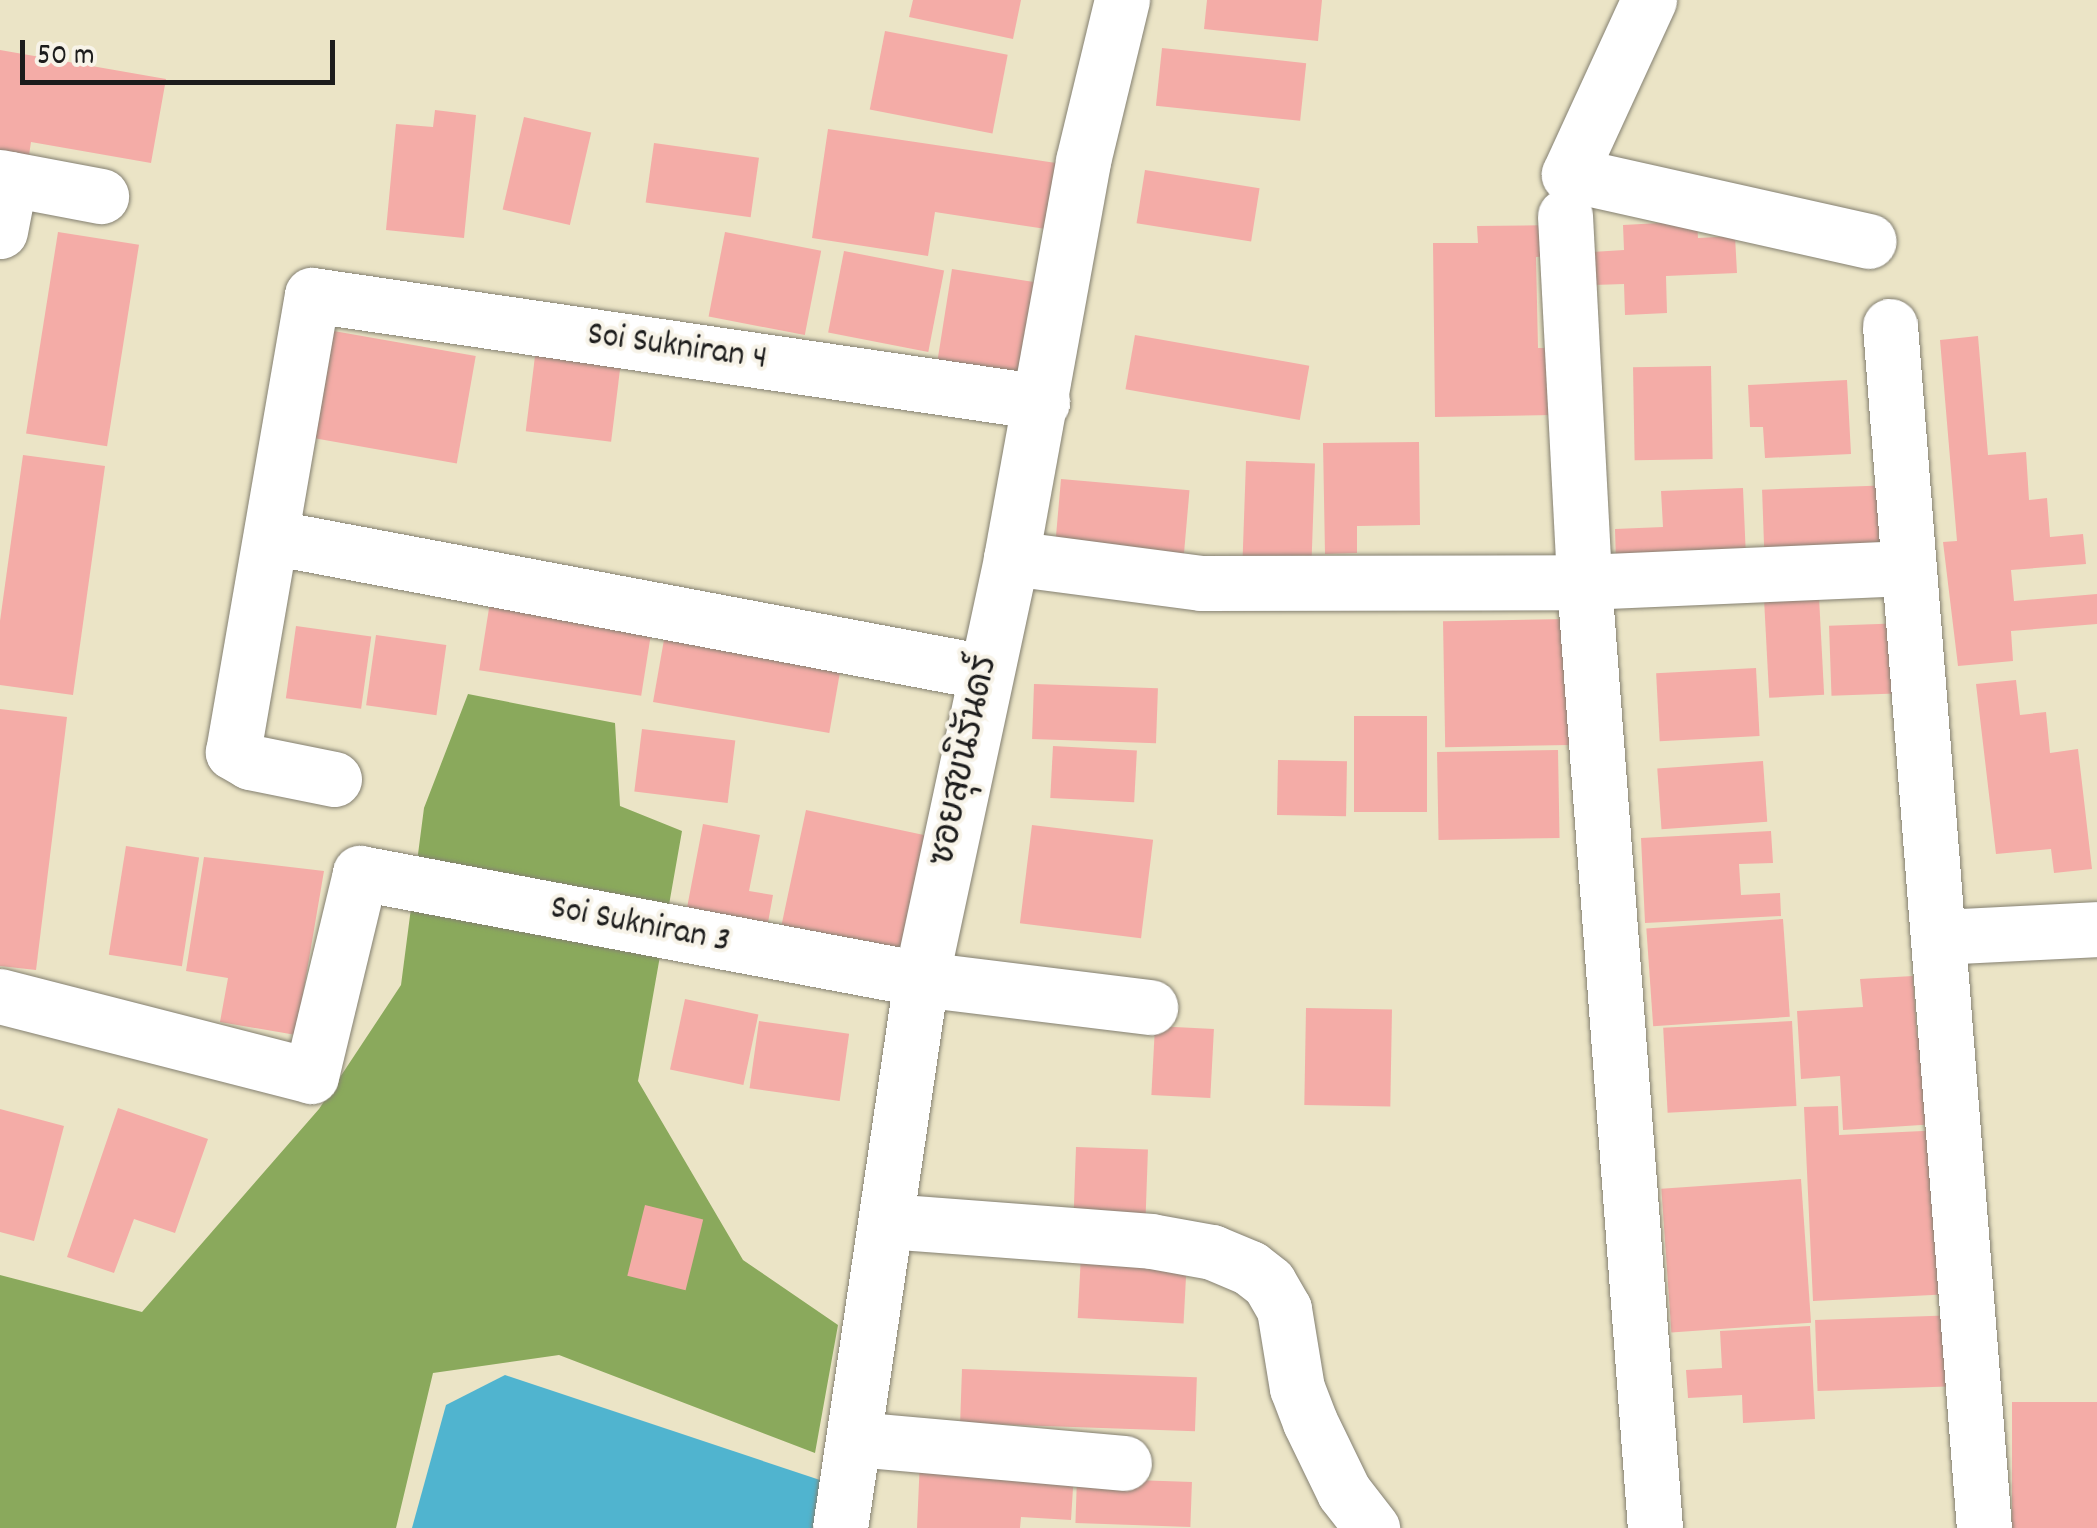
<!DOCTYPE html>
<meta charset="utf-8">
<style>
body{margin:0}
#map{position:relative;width:2097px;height:1528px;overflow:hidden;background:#ebe4c6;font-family:Dekko,"Playpen Sans Thai",sans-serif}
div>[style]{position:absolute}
.forest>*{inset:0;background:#8aa95c}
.water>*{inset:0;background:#50b4cf}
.building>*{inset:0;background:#f4aca7;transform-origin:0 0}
.roads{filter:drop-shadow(0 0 2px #848071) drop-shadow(0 0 2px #848071)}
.minor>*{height:55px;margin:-27.5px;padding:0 27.5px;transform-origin:27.5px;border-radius:27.5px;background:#fff}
span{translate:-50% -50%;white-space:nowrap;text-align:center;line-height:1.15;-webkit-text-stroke:8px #f7f3e8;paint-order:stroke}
.street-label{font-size:35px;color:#1c1c1c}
.scale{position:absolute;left:20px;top:40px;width:315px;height:45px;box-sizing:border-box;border:5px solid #1c1c1c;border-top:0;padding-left:12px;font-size:30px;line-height:35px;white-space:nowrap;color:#1c1c1c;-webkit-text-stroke:8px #f7f3e8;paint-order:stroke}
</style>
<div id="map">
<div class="forest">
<div style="clip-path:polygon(468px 694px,615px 723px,620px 806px,682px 831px,638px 1081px,743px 1260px,838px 1325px,815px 1453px,559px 1355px,433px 1373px,396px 1528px,0 1528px,0 1275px,142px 1312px,319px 1109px,401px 985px,424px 808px)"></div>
</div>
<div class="water">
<div style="clip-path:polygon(505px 1375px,826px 1482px,821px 1528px,412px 1528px,446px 1405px)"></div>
</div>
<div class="building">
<div style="clip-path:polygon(913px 0,1021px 0,1013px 39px,909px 17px)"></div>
<div style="clip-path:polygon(1207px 0,1322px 0,1318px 41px,1204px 29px)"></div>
<div style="left:885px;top:31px;width:125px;height:80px;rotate:11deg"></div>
<div style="left:1162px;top:48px;width:145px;height:58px;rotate:6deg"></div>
<div style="clip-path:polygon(0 50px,166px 79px,151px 163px,31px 142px,28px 162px,0 157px)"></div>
<div style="clip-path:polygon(435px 110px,476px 115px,464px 238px,386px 230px,396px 124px,433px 127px)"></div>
<div style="left:524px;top:117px;width:69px;height:95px;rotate:13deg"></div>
<div style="clip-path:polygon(828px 129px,1056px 163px,1046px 229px,935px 212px,928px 256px,812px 238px)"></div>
<div style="left:654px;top:143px;width:106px;height:60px;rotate:8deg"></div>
<div style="left:1145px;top:170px;width:116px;height:54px;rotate:9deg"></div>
<div style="clip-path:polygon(1697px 221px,1698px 238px,1735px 236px,1737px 273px,1666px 276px,1667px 313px,1625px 315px,1624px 284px,1594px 285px,1592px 252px,1624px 250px,1623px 225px)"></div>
<div style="clip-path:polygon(1558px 225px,1558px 256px,1536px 257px,1538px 348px,1553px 348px,1553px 415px,1435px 417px,1433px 243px,1478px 243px,1477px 226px)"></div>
<div style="left:58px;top:232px;width:82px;height:204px;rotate:9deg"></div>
<div style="left:725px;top:232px;width:98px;height:86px;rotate:11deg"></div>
<div style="left:844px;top:251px;width:102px;height:83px;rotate:11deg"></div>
<div style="left:952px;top:269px;width:93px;height:97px;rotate:9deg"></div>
<div style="left:328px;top:330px;width:150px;height:109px;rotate:10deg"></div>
<div style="left:1135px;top:335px;width:177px;height:55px;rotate:10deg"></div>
<div style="clip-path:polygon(1978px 336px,1988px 455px,2026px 452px,2029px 500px,2047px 498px,2050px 537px,2083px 534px,2086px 564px,2011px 570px,2014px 601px,2097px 594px,2097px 624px,2011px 631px,2013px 661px,1958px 666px,1943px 542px,1957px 541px,1940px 340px)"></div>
<div style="left:536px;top:348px;width:86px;height:84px;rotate:7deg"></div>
<div style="left:1711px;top:366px;width:93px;height:78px;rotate:89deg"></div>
<div style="clip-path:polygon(1847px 380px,1851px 454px,1765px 458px,1763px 427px,1750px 427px,1748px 385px)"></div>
<div style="clip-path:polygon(1419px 442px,1420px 525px,1357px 526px,1357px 553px,1325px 554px,1323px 443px)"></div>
<div style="clip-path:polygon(23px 455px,105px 466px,73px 695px,0 685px,0 621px)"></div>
<div style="left:1246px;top:461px;width:69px;height:104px;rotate:2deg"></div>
<div style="left:1061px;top:479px;width:129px;height:68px;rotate:5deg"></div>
<div style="left:1896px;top:485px;width:64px;height:134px;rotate:88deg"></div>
<div style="clip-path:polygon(1743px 488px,1746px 558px,1616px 564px,1615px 529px,1663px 527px,1661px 491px)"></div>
<div style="left:1819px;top:597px;width:98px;height:55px;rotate:87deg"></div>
<div style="left:490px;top:602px;width:164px;height:69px;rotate:9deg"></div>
<div style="left:1567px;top:619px;width:126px;height:124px;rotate:89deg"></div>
<div style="left:1907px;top:623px;width:70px;height:78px;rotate:88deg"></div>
<div style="left:296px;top:626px;width:76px;height:73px;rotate:8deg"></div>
<div style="left:665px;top:634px;width:179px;height:69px;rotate:10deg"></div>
<div style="left:376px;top:635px;width:71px;height:71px;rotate:8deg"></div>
<div style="left:1756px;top:668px;width:68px;height:100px;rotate:87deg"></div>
<div style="clip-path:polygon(2016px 680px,2020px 715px,2046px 712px,2050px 753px,2078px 749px,2092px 869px,2054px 873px,2051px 849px,1996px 854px,1976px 684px)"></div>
<div style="left:1034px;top:684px;width:124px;height:55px;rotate:2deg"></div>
<div style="clip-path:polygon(0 709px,67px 717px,36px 970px,0 966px)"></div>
<div style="left:1354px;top:716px;width:73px;height:96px"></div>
<div style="left:642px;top:729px;width:94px;height:63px;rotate:7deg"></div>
<div style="left:1053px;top:746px;width:84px;height:52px;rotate:3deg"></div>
<div style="left:1558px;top:750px;width:88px;height:121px;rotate:89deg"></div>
<div style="left:1278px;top:760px;width:69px;height:55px;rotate:1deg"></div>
<div style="left:1763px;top:761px;width:61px;height:106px;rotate:86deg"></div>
<div style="left:806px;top:810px;width:135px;height:122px;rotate:12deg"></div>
<div style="clip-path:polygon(703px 824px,760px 835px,749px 891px,773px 895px,767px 928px,686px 913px)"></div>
<div style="left:1032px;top:825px;width:122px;height:99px;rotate:7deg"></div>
<div style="clip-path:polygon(1771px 831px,1773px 863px,1739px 864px,1741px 895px,1780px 893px,1781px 916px,1645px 923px,1641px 838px)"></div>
<div style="left:126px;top:846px;width:74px;height:110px;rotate:9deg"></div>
<div style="clip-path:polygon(204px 857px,324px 871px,296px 1035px,220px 1022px,228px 978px,186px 971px)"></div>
<div style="left:1783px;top:919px;width:98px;height:137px;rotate:86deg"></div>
<div style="clip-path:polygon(1913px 976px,1917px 1036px,1931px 1035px,1937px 1124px,1843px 1130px,1840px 1076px,1801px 1079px,1797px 1011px,1863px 1007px,1860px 979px)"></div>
<div style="left:685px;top:999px;width:75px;height:72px;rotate:12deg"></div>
<div style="left:1306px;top:1008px;width:86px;height:97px;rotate:1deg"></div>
<div style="left:759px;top:1021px;width:91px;height:68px;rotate:8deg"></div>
<div style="left:1792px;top:1021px;width:85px;height:129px;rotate:87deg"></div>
<div style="left:1155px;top:1026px;width:59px;height:69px;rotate:3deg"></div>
<div style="clip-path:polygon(1838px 1106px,1839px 1135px,1944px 1130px,1952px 1294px,1813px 1301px,1804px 1107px)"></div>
<div style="clip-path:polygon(118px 1108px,208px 1139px,175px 1233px,134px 1219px,114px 1273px,67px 1257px)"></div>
<div style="clip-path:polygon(0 1109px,64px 1126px,34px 1241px,0 1232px)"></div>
<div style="left:1076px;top:1147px;width:72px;height:74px;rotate:2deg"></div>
<div style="left:1801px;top:1179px;width:144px;height:140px;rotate:86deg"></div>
<div style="left:645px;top:1205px;width:60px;height:73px;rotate:14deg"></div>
<div style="left:1081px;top:1255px;width:106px;height:63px;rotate:3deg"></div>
<div style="left:1959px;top:1315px;width:71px;height:144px;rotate:88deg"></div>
<div style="clip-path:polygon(1810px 1326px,1815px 1419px,1743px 1423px,1742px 1395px,1688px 1398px,1686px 1370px,1722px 1368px,1720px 1331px)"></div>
<div style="left:962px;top:1369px;width:235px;height:54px;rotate:2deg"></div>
<div style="left:2097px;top:1402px;width:126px;height:85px;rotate:90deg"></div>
<div style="clip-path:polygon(920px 1459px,1074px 1472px,1071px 1520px,1021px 1517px,1020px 1528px,917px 1528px)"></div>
<div style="left:1077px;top:1478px;width:115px;height:45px;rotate:2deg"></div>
</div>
<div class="roads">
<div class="minor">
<div style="left:1649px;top:0;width:192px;rotate:114.7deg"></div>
<div style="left:1569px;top:174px;width:307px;rotate:12.6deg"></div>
<div style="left:0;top:177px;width:103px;rotate:10.7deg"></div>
<div style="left:1565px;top:216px;width:366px;rotate:87deg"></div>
<div style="left:1584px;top:582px;width:949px;rotate:85.71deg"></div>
<div style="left:0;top:231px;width:53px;rotate:-79.1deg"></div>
<div style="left:1890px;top:326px;width:1206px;rotate:85.53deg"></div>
<div style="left:271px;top:537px;width:727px;rotate:10.71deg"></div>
<div style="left:1011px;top:558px;width:192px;rotate:7.5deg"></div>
<div style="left:1201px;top:583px;width:383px;rotate:-0.1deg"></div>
<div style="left:1584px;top:582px;width:323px;rotate:-2.5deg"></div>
<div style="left:334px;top:779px;width:86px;rotate:-168.6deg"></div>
<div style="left:250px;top:762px;width:20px;rotate:-150deg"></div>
<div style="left:233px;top:752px;width:464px;rotate:-80.2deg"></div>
<div style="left:312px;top:295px;width:738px;rotate:8.34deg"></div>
<div style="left:1940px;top:937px;width:157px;rotate:-2.9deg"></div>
<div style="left:0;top:996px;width:321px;rotate:14.4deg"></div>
<div style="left:311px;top:1076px;width:209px;rotate:-76.4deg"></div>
<div style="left:360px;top:873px;width:571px;rotate:10.7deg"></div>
<div style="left:921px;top:979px;width:231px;rotate:7deg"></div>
<div style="left:887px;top:1221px;width:265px;rotate:4.3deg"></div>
<div style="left:1151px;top:1241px;width:62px;rotate:10.2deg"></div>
<div style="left:1212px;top:1252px;width:41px;rotate:22.8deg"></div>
<div style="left:1250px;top:1268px;width:24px;rotate:38deg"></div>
<div style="left:1269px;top:1283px;width:30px;rotate:60deg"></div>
<div style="left:1284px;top:1309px;width:80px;rotate:80.7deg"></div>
<div style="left:1297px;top:1388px;width:36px;rotate:69deg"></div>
<div style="left:1310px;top:1422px;width:78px;rotate:64.1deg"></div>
<div style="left:1344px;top:1492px;width:46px;rotate:52.1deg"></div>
<div style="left:856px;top:1439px;width:269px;rotate:5.1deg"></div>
<div style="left:840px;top:1528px;width:555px;rotate:-81.61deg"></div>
<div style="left:921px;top:979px;width:431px;rotate:-77.9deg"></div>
<div style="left:1011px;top:558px;width:403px;rotate:-79.7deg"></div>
<div style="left:1083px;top:161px;width:166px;rotate:-76.4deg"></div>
</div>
</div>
<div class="street-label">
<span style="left:677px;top:348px;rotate:8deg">Soi Sukniran 4</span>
<span style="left:966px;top:761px;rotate:-78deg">ซอยสุขนิรันดร์</span>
<span style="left:640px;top:926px;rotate:11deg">Soi Sukniran 3</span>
</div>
<div class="scale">50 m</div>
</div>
